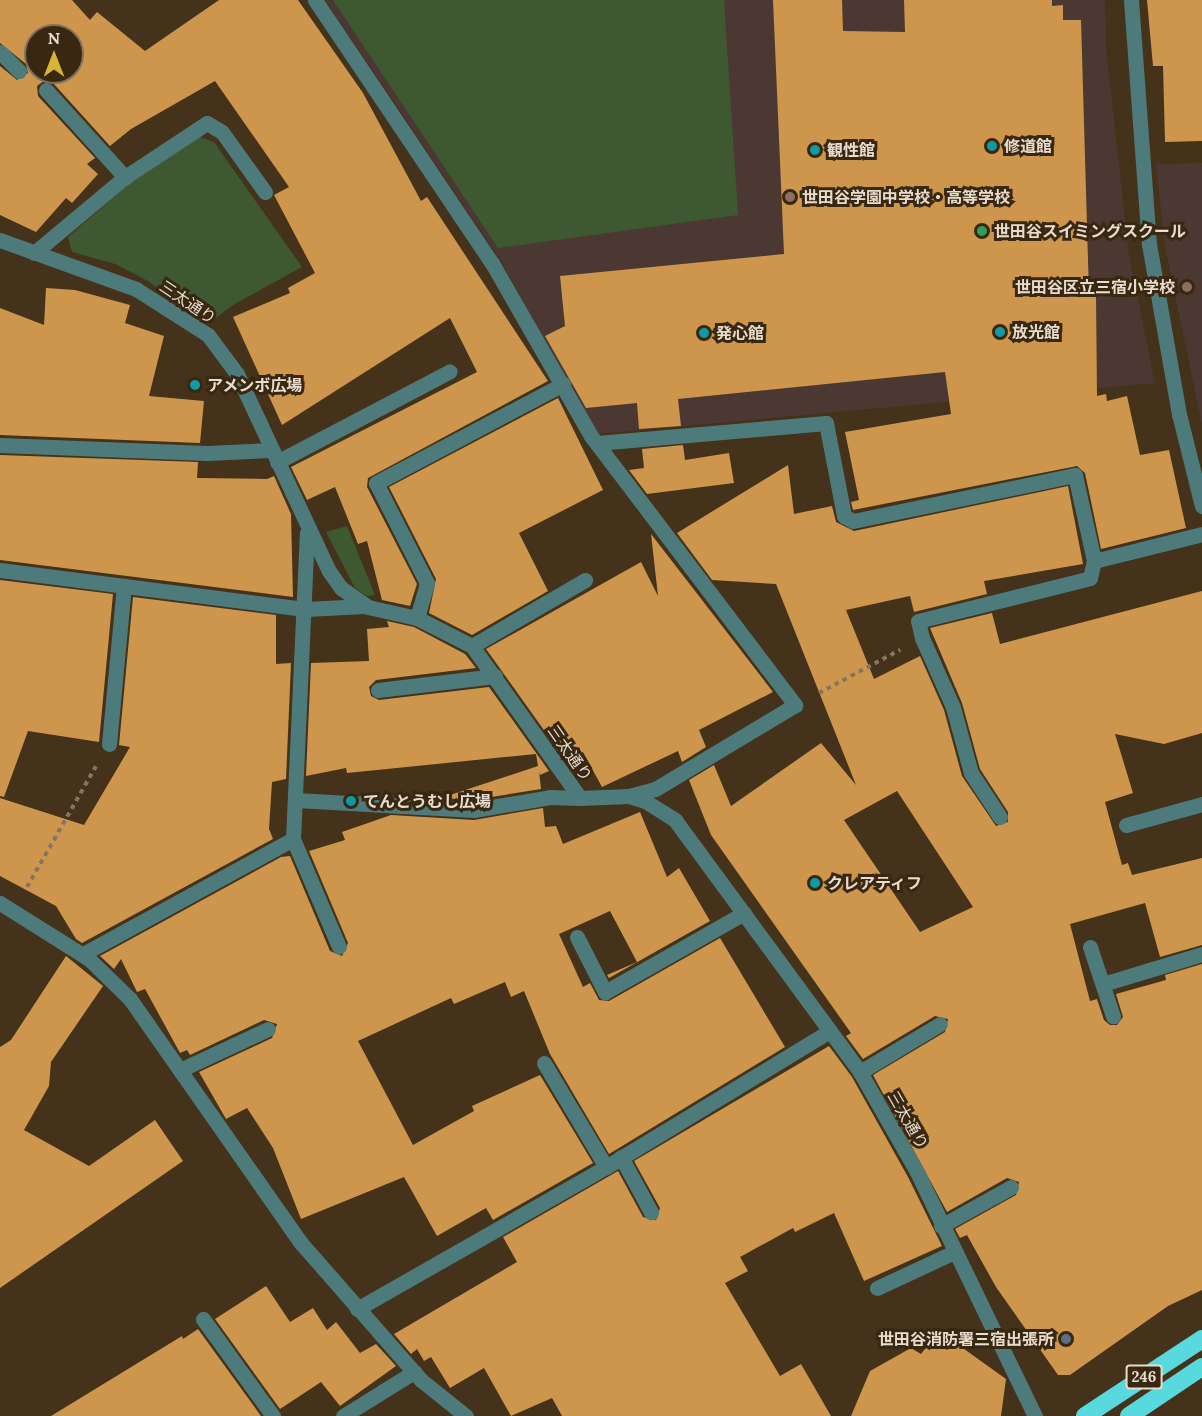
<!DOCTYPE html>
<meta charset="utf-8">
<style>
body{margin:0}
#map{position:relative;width:1202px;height:1416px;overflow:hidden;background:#44321b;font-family:Lora,"Noto Sans JP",serif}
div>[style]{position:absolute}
.education>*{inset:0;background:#4c3832}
.green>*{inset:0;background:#3e5831}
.building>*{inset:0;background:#cd964c}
.path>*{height:4px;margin-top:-2px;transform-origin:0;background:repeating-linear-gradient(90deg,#847562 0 4.5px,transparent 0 9px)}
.minor>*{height:15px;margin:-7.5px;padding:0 7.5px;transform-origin:7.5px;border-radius:7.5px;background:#4d7b7c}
.highway>*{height:18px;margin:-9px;padding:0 9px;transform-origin:9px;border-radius:9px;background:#58d9de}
.dots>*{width:16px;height:16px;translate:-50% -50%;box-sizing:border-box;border:3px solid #392811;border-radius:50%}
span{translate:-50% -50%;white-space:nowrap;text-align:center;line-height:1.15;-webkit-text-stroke:6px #392811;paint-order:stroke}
.shield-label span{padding:2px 4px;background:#392811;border:2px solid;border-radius:4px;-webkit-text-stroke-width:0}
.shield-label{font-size:15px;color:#e7dcce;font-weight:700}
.poi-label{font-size:16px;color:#e7dcce;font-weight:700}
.left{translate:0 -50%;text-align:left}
.right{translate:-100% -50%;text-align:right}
.street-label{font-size:16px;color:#e7dcce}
.north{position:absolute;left:24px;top:24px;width:60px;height:60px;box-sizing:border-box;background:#392811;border:2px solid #7f705d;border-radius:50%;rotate:0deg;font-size:16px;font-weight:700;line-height:24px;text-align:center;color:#e7dcce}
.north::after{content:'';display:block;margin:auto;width:21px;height:27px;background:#d8b434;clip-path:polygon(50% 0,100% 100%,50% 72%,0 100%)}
</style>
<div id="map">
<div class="education">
<div style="clip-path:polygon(325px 0,1105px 0,1106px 48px,1129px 255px,1155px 383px,596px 434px,501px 261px)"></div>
<div style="clip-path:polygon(1202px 163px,1202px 425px,1165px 247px,1156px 164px)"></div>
</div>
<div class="green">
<div style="clip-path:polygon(333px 0,724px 0,738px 215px,498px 248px)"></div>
<div style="clip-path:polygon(197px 136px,214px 142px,302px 267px,233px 305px,208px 324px,148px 281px,115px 264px,72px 252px,68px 237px,135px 179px)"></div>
<div style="clip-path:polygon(347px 526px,375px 595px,367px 596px,355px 588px,326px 532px)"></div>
</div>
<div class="building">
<div style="clip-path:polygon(evenodd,0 0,72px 0,90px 20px,97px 12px,145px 51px,219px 0,298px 0,363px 93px,421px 201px,427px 197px,548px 381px,368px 478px,367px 487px,417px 584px,410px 606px,382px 600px,367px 541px,358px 544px,335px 487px,307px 500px,291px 467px,477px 372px,450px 318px,282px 425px,233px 317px,290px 293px,288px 288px,315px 273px,274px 195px,289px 187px,215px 81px,131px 129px,110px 146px,53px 83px,45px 80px,37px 86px,38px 96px,95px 158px,87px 164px,98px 174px,72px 203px,66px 198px,36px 232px,0 215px,0 66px,17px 80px,28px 73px,26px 64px,0 43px,0 0,36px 36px,72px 36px,72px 72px,36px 72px,36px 36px)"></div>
<div style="clip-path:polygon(773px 0,842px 0,843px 31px,905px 32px,904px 0,1052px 0,1052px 6px,1063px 5px,1063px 20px,1081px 20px,1089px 294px,1096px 294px,1097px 396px,1106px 394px,1107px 401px,1127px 396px,1140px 455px,1169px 450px,1186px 528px,1101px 549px,1085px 473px,1077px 466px,853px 510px,851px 502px,859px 500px,845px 432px,951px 414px,945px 372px,678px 399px,681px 426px,639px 429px,637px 403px,586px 408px,545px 336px,565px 326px,560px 276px,784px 254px)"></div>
<div style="clip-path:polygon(1147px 0,1202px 0,1202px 141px,1165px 142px,1163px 66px,1153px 66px)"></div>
<div style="clip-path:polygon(46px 288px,75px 290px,130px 305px,125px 323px,164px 336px,149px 396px,204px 401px,200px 443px,0 435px,0 308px,44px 325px)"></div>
<div style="clip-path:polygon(558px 398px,603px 490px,519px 533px,548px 591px,472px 635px,429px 613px,436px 579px,389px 487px)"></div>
<div style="clip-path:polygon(683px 445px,685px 460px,729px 453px,734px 483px,647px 494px,629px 470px,644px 468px,642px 449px)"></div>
<div style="clip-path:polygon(0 455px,198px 462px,197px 478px,267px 479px,274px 476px,291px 514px,293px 597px,0 560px)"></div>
<div style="clip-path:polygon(evenodd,788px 465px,794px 514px,832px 506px,836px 522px,854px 531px,1068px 486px,1083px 564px,984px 581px,987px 594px,914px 612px,910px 596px,846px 610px,874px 679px,920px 656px,944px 710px,962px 776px,996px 826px,1008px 822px,1008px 812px,980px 769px,962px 703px,930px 628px,992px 613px,1000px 644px,1202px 591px,1202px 733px,1164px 744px,1115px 734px,1133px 793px,1105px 802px,1122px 865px,1128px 863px,1132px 875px,1202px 858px,1202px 945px,1160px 957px,1145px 903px,1070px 924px,1090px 1001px,1097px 999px,1104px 1020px,1110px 1025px,1117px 1025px,1123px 1017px,1116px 994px,1166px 980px,1165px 975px,1202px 964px,1202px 1290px,1168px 1306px,1070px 1375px,1058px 1375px,996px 1287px,967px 1235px,960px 1238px,955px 1229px,1016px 1195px,1019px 1182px,1007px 1178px,947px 1212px,873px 1075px,945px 1032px,948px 1019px,935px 1016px,863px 1059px,846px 1036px,851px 1033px,711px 835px,689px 780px,714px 765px,731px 806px,821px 743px,856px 785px,776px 584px,712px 580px,677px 533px,788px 465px,897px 791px,973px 907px,920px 932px,844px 820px,897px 791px)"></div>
<div style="clip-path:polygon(651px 534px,773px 692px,699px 730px,706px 747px,682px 762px,678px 751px,602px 787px,583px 752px,566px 761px,486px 649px,641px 562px,658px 596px)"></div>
<div style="clip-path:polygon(0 580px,113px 594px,99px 742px,28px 731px,4px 797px,0 796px)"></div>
<div style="clip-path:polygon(133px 597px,276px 615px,276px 664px,291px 663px,286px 779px,272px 782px,269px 829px,273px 839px,82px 943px,76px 939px,56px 906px,0 876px,0 798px,84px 825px,130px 747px,119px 745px)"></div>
<div style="clip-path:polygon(387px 621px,414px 627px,465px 654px,476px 668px,376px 680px,369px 687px,371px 696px,379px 700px,489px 687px,549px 771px,540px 775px,539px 771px,541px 789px,473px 800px,441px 798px,538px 766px,536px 754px,347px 773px,346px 768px,306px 776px,311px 663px,369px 661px,367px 629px,389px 627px)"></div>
<div style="clip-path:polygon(543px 808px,545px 827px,556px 826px,563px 844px,640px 812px,667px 877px,679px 868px,710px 921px,609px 978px,607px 975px,637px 962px,610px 911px,559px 934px,583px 987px,590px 983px,599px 1000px,609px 1001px,720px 938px,785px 1047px,609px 1154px,550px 1054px,524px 991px,511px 997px,505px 982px,454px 1004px,451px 998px,358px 1041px,413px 1145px,474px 1111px,472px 1106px,540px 1075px,593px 1163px,493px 1220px,486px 1208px,437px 1236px,404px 1177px,301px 1219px,273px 1148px,247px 1108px,226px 1119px,199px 1072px,272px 1038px,277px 1024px,264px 1020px,190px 1055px,187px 1050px,180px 1053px,145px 989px,137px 992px,121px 959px,114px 969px,100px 956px,281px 857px,290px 856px,330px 951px,342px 956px,348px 943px,309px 851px,345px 840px,342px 832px,391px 815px,474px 820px)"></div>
<div style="clip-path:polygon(66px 956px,103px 986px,51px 1062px,49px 1086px,24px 1130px,89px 1166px,155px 1120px,183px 1161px,0 1288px,0 1047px,11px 1040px)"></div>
<div style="clip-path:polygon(829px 1046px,852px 1077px,908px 1177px,942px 1246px,864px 1281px,834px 1213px,795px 1232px,793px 1228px,740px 1257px,748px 1271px,725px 1283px,780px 1376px,801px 1364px,831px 1416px,562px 1416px,552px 1398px,511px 1416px,484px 1368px,450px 1388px,431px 1357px,424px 1361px,417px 1349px,411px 1354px,394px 1334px,517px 1262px,503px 1237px,618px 1171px,643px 1217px,656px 1220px,660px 1208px,634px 1161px)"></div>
<div style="clip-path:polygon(266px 1286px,290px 1322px,313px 1308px,327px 1330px,336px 1322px,360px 1353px,376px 1344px,396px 1366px,340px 1406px,321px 1382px,280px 1409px,215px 1319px)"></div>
<div style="clip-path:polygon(198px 1329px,261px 1416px,51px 1416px,182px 1336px,183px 1339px)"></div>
<div style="clip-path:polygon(939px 1331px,1006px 1379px,1001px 1416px,851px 1416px,870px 1371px,911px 1348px,921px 1354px)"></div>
</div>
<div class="path">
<div style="left:819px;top:693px;width:92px;rotate:-28deg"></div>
<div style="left:27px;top:887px;width:139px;rotate:-60.3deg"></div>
</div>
<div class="minor">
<div style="left:315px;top:0;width:317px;rotate:56.1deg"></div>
<div style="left:492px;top:263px;width:199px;rotate:60.2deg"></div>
<div style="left:591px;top:436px;width:338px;rotate:52.8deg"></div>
<div style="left:795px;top:705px;width:163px;rotate:149deg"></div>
<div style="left:655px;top:789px;width:27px;rotate:165deg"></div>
<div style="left:1131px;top:0;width:245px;rotate:85.8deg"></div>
<div style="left:1149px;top:244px;width:173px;rotate:80deg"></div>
<div style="left:1179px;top:414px;width:95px;rotate:76deg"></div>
<div style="left:0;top:52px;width:27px;rotate:45deg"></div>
<div style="left:46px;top:90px;width:118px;rotate:47.8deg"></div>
<div style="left:0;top:240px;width:145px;rotate:19.8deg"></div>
<div style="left:136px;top:289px;width:85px;rotate:32.6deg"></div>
<div style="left:208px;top:335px;width:49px;rotate:53.4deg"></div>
<div style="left:237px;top:374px;width:217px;rotate:65deg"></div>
<div style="left:329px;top:571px;width:21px;rotate:55deg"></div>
<div style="left:341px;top:588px;width:33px;rotate:35deg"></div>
<div style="left:368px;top:607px;width:50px;rotate:12.7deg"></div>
<div style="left:417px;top:618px;width:62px;rotate:27deg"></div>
<div style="left:472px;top:646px;width:186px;rotate:54.6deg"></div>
<div style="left:580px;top:798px;width:49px;rotate:-2.3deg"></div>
<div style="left:629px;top:796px;width:17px;rotate:17deg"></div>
<div style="left:645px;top:801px;width:36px;rotate:32deg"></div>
<div style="left:675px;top:820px;width:313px;rotate:53.7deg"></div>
<div style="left:860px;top:1072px;width:115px;rotate:60.3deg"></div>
<div style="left:917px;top:1172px;width:271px;rotate:64.2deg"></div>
<div style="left:34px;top:253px;width:119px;rotate:-39.9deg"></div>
<div style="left:125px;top:177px;width:98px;rotate:-33.4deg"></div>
<div style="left:207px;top:123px;width:17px;rotate:31deg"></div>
<div style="left:222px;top:132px;width:74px;rotate:54.4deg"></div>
<div style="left:597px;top:443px;width:230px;rotate:-5deg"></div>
<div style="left:826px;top:423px;width:95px;rotate:79deg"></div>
<div style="left:844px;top:516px;width:10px;rotate:29deg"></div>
<div style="left:853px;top:521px;width:227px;rotate:-11.7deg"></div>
<div style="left:1075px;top:475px;width:88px;rotate:77.5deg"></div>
<div style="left:0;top:445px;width:207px;rotate:2.2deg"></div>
<div style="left:207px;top:453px;width:63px;rotate:-2.7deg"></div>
<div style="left:277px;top:462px;width:195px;rotate:-27.7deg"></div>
<div style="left:0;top:570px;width:307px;rotate:7.3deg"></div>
<div style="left:305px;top:609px;width:60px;rotate:-2.9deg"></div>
<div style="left:417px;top:618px;width:36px;rotate:-74deg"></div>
<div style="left:427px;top:583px;width:112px;rotate:-117deg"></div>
<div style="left:376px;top:483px;width:212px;rotate:-27.9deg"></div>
<div style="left:472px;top:646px;width:131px;rotate:-30.3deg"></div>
<div style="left:378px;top:690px;width:118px;rotate:-6.8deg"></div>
<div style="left:109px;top:744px;width:159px;rotate:-84.6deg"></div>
<div style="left:296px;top:800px;width:178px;rotate:3.2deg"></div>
<div style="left:474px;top:810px;width:77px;rotate:-9.7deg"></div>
<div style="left:550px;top:797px;width:30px;rotate:2deg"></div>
<div style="left:1000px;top:817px;width:53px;rotate:-123.4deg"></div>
<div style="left:971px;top:773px;width:68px;rotate:-105.3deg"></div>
<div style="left:953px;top:707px;width:76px;rotate:-114.2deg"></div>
<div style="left:922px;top:638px;width:17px;rotate:-103deg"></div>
<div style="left:918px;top:621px;width:177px;rotate:-14deg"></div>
<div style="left:1090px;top:578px;width:17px;rotate:-77deg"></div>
<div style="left:1094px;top:561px;width:111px;rotate:-14deg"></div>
<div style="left:1126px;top:825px;width:79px;rotate:-15.4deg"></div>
<div style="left:293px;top:839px;width:306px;rotate:-87.4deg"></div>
<div style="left:0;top:903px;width:105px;rotate:32.2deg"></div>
<div style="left:89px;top:959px;width:57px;rotate:44.3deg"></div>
<div style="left:130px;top:999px;width:298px;rotate:55deg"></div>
<div style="left:301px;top:1243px;width:182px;rotate:48.8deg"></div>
<div style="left:421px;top:1380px;width:58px;rotate:38.7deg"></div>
<div style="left:577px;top:937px;width:62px;rotate:63deg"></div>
<div style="left:605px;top:992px;width:160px;rotate:-29.6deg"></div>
<div style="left:1090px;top:947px;width:73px;rotate:71.6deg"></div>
<div style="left:83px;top:954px;width:239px;rotate:-28.7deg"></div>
<div style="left:293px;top:839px;width:117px;rotate:66.9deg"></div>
<div style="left:1103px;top:984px;width:103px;rotate:-16.9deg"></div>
<div style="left:544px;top:1063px;width:121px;rotate:59.2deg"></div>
<div style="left:180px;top:1070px;width:97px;rotate:-25deg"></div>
<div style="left:860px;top:1072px;width:93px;rotate:-31deg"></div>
<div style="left:621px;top:1157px;width:63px;rotate:61.4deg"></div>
<div style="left:941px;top:1226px;width:80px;rotate:-29.1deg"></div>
<div style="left:877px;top:1288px;width:83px;rotate:-25deg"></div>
<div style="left:357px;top:1309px;width:287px;rotate:-29.7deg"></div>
<div style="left:606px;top:1167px;width:262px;rotate:-31.3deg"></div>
<div style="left:203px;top:1319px;width:120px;rotate:54.2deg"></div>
<div style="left:343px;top:1416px;width:84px;rotate:-31.8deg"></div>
</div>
<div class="highway">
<div style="left:1085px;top:1416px;width:140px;rotate:-33.3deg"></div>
<div style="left:1129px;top:1416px;width:88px;rotate:-33.9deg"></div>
</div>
<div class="dots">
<div style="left:992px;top:146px;background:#0f9aa8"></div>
<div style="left:815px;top:150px;background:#0f9aa8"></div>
<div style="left:790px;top:197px;background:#8d6e63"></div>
<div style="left:982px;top:231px;background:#2e9e5b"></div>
<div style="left:1187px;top:287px;background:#8d6e63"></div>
<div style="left:1000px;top:332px;background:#0f9aa8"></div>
<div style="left:704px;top:333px;background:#0f9aa8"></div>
<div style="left:195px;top:385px;background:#0f9aa8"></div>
<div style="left:351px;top:801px;background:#0f9aa8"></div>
<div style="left:815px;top:883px;background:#0f9aa8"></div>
<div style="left:1066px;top:1339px;background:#5c6f8a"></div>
</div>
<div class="shield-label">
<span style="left:1144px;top:1377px">246</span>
</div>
<div class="poi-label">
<span class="left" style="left:1004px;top:146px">修道館</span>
<span class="left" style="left:827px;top:150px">観性館</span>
<span class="left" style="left:802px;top:197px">世田谷学園中学校・高等学校</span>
<span class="left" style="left:994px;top:231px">世田谷スイミングスクール</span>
<span class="right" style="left:1175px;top:287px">世田谷区立三宿小学校</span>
<span class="left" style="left:1012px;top:332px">放光館</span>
<span class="left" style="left:716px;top:333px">発心館</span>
<span class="left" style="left:207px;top:385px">アメンボ広場</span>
<span class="left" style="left:363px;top:801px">てんとうむし広場</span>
<span class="left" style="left:827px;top:883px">クレアティフ</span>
<span class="right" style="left:1054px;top:1339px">世田谷消防署三宿出張所</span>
</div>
<div class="street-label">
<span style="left:188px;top:302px;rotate:34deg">三太通り</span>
<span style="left:570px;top:753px;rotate:55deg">三太通り</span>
<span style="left:908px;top:1120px;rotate:60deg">三太通り</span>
</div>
<div class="north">N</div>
</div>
